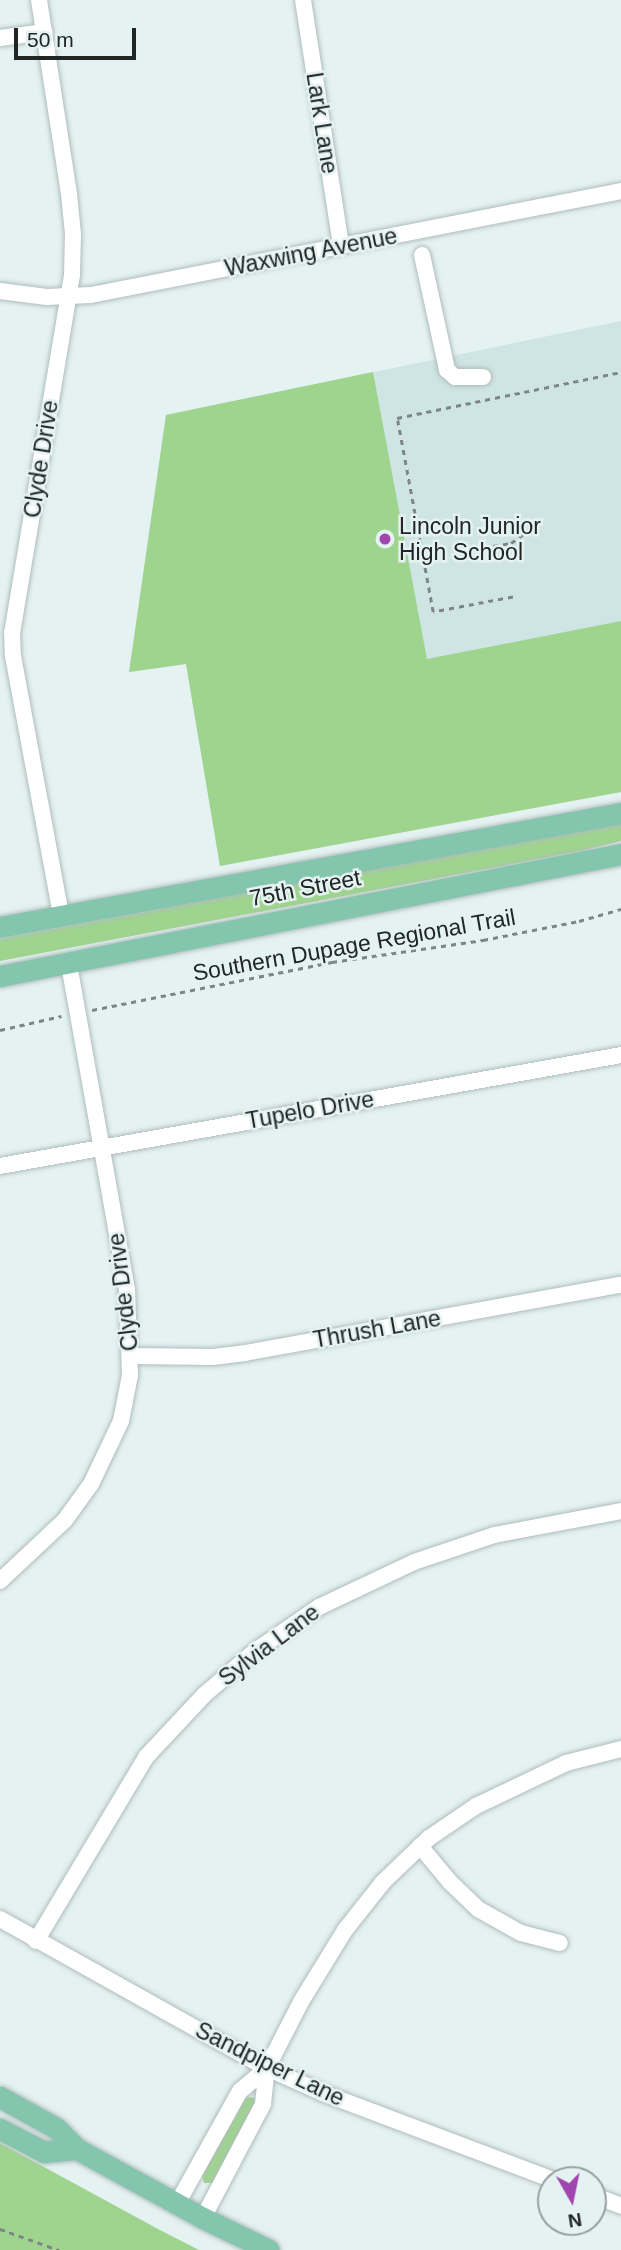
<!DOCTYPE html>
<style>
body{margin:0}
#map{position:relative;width:621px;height:2250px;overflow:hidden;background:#e4f2f1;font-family:Arial,sans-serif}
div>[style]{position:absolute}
.built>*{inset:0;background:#cfe5e3}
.green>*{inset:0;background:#9fd48f}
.path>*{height:2.5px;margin-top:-1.25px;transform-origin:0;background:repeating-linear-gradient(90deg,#7d8685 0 5px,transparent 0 10px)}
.roads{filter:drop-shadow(0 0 2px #afbcbb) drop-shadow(0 0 2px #afbcbb)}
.minor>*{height:16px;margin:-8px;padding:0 8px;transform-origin:8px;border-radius:8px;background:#fff}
.major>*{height:21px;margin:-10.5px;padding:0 10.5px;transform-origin:10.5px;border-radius:10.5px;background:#84c5ad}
.dots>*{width:19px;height:19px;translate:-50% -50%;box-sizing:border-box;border:4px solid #e4f2f1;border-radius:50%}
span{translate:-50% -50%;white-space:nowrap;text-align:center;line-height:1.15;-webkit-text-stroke:5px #e4f2f1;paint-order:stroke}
.street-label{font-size:23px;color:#212625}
.poi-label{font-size:23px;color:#212625}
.left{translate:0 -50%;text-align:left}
.north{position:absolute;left:537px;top:2166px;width:70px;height:70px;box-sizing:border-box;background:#e4f2f1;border:2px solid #96a09f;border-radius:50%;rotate:171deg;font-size:19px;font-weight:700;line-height:28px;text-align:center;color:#212625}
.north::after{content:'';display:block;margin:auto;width:24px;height:32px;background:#a145af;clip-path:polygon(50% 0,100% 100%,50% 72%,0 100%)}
.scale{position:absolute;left:14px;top:28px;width:122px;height:32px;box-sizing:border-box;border:4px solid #212625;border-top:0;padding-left:9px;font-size:21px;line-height:24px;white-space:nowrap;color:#212625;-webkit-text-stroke:5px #e4f2f1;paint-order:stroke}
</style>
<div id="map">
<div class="built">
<div style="clip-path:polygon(621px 321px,621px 792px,220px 866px,186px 664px,130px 672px,166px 415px)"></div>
</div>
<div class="green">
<div style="clip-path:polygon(373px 372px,427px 659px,621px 621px,621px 792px,220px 866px,186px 664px,129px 672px,166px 415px)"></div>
<div style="clip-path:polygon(621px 823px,621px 841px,581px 851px,0 961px,0 939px)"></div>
<div style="clip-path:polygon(252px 2097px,258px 2101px,213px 2183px,204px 2183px,202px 2175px,244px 2098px)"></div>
<div style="clip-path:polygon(0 2143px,158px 2229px,199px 2250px,0 2250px)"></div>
</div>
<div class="path">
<div style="left:493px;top:546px;width:18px;rotate:-9deg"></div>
<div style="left:511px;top:543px;width:34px;rotate:-36deg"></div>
<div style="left:513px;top:597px;width:81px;rotate:169.4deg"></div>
<div style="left:433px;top:612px;width:197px;rotate:-100.5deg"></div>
<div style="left:397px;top:418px;width:229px;rotate:-11.6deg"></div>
<div style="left:92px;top:1010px;width:245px;rotate:-11.3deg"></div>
<div style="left:332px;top:962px;width:153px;rotate:-8.3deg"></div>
<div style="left:483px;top:940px;width:98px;rotate:-11.2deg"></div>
<div style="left:579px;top:921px;width:44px;rotate:-15.9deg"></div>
<div style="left:0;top:1030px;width:63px;rotate:-12.9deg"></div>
<div style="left:0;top:2229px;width:63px;rotate:19.6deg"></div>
</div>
<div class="roads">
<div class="minor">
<div style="left:39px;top:0;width:196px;rotate:81.2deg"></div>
<div style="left:69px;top:194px;width:40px;rotate:84.3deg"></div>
<div style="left:73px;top:234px;width:41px;rotate:91.4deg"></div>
<div style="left:72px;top:275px;width:362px;rotate:99.5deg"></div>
<div style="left:12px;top:632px;width:24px;rotate:88deg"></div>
<div style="left:13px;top:656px;width:264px;rotate:79.5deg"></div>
<div style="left:303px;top:0;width:249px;rotate:81.2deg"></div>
<div style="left:0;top:38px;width:45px;rotate:-7.6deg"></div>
<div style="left:422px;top:255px;width:118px;rotate:77.7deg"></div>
<div style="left:447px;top:370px;width:11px;rotate:41deg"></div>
<div style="left:455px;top:377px;width:28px"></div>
<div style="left:0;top:291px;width:47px;rotate:7.3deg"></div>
<div style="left:47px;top:297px;width:44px;rotate:-2.6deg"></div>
<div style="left:91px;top:295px;width:540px;rotate:-11.1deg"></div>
<div style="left:0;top:1166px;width:631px;rotate:-10.13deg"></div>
<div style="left:131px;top:1356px;width:82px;rotate:0.7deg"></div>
<div style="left:213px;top:1357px;width:32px;rotate:-7deg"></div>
<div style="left:245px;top:1353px;width:382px;rotate:-10.3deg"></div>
<div style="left:0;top:1581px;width:89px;rotate:-43.2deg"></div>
<div style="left:65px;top:1520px;width:44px;rotate:-54.2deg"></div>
<div style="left:91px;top:1484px;width:70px;rotate:-64.5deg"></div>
<div style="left:121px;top:1421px;width:47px;rotate:-78.9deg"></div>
<div style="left:130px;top:1375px;width:85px;rotate:-92deg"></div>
<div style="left:127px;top:1290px;width:332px;rotate:-100.1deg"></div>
<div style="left:420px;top:1846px;width:47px;rotate:50.2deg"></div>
<div style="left:450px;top:1882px;width:39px;rotate:44deg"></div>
<div style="left:478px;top:1909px;width:49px;rotate:29.2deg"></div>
<div style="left:521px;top:1933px;width:40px;rotate:14.4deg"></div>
<div style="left:0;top:1919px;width:306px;rotate:29.2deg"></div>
<div style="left:267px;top:2068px;width:61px;rotate:24.1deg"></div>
<div style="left:323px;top:2093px;width:246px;rotate:20.7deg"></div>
<div style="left:36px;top:1941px;width:214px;rotate:-59.1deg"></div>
<div style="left:146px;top:1757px;width:85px;rotate:-46.9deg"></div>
<div style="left:204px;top:1695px;width:67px;rotate:-40.8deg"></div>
<div style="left:255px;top:1651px;width:78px;rotate:-34.5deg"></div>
<div style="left:319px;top:1607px;width:105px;rotate:-25.3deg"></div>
<div style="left:414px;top:1562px;width:84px;rotate:-18.6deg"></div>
<div style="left:494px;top:1535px;width:129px;rotate:-10.7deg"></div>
<div style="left:593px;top:2195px;width:30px;rotate:21deg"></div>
<div style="left:177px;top:2204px;width:129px;rotate:-60.9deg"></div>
<div style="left:240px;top:2091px;width:35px;rotate:-40deg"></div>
<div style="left:203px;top:2218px;width:129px;rotate:-62.2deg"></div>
<div style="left:263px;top:2104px;width:36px;rotate:-84deg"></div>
<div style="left:267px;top:2068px;width:76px;rotate:-62.8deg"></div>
<div style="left:302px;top:2000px;width:82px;rotate:-58.4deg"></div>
<div style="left:345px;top:1930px;width:61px;rotate:-51.6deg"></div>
<div style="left:383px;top:1882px;width:64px;rotate:-43.7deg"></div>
<div style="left:429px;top:1838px;width:57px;rotate:-34.2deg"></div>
<div style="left:476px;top:1806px;width:100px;rotate:-25.5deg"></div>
<div style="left:566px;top:1763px;width:57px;rotate:-14.3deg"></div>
</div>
<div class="major">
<div style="left:0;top:927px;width:631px;rotate:-10.4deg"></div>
<div style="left:0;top:976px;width:633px;rotate:-11.11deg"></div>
<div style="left:0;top:2097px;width:64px;rotate:29deg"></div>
<div style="left:56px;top:2128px;width:30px;rotate:45deg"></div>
<div style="left:77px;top:2149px;width:144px;rotate:28.7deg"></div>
<div style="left:203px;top:2218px;width:73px;rotate:25.9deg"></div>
<div style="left:0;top:2129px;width:50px;rotate:27.6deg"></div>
<div style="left:44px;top:2152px;width:33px;rotate:-5deg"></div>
</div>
</div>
<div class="dots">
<div style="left:385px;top:539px;background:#a145af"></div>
</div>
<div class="street-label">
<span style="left:322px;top:123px;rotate:81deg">Lark Lane</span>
<span style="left:311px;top:252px;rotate:-11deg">Waxwing Avenue</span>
<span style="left:41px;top:459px;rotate:-81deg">Clyde Drive</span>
<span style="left:305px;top:888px;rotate:-11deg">75th Street</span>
<span style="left:354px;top:945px;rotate:-10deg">Southern Dupage Regional Trail</span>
<span style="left:310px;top:1110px;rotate:-10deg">Tupelo Drive</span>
<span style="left:123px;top:1292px;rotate:-97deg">Clyde Drive</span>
<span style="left:377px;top:1329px;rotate:-10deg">Thrush Lane</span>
<span style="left:269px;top:1645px;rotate:-37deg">Sylvia Lane</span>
<span style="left:270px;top:2064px;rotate:26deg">Sandpiper Lane</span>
</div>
<div class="poi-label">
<span class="left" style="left:399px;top:539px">Lincoln Junior<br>High School</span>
</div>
<div class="north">N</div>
<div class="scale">50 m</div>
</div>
